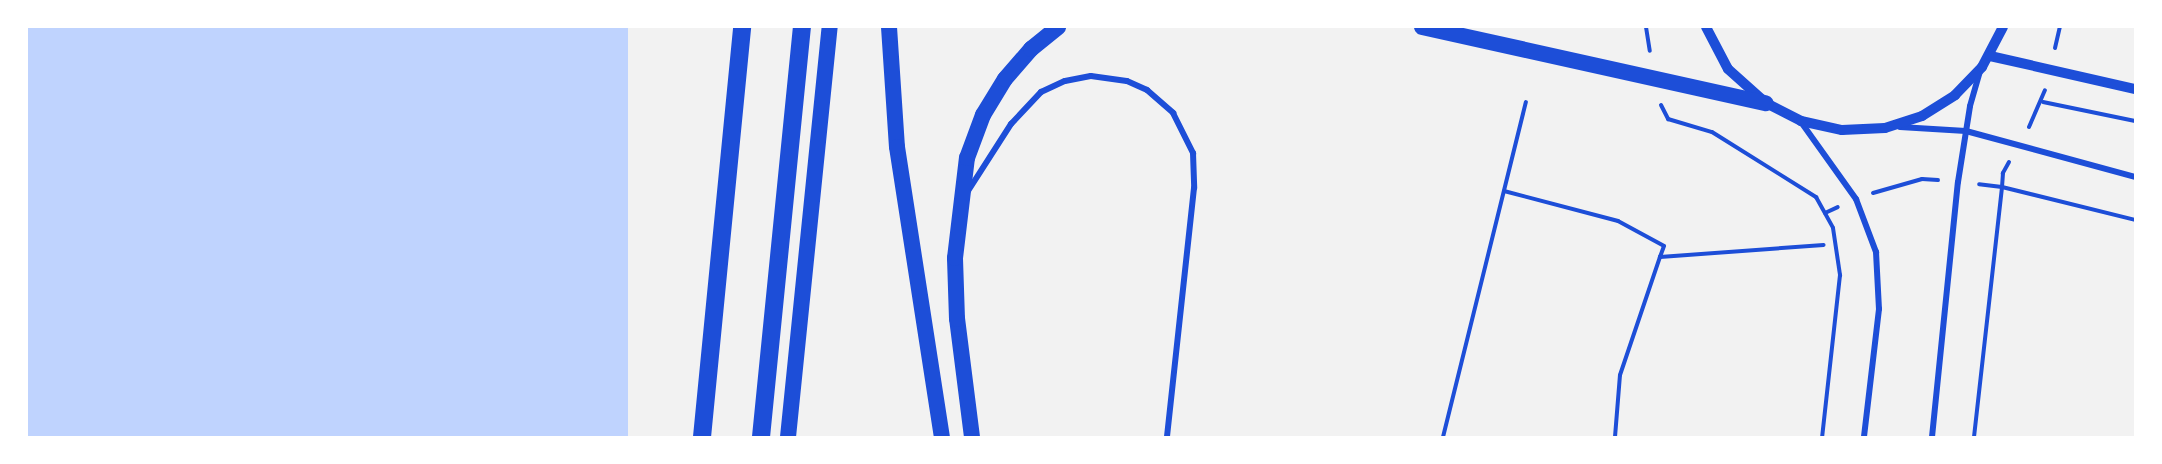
<!DOCTYPE html>
<style>
body{margin:0}
#map{position:relative;width:2162px;height:464px;overflow:hidden;background:#f2f2f2;font-family:Commissioner,sans-serif}
div>[style]{position:absolute}
.water>*{inset:0;background:#bfd3fe;transform-origin:0 0}
.path>*{height:4px;margin:-2px;padding:0 2px;transform-origin:2px;border-radius:2px;background:#1d4ed8}
.minor>*{height:6px;margin:-3px;padding:0 3px;transform-origin:3px;border-radius:3px;background:#1d4ed8}
.tertiary>*{height:10px;margin:-5px;padding:0 5px;transform-origin:5px;border-radius:5px;background:#1d4ed8}
.trunk>*{height:16px;margin:-8px;padding:0 8px;transform-origin:8px;border-radius:8px;background:#1d4ed8}
.motorway>*{height:18px;margin:-9px;padding:0 9px;transform-origin:9px;border-radius:9px;background:#1d4ed8}
span{translate:-50% -50%;white-space:nowrap;text-align:center;line-height:1.15;-webkit-text-stroke:4.5px #fff;paint-order:stroke}
.frame{position:absolute;inset:0;border:28px solid #fff;pointer-events:none}
</style>
<div id="map">
<div class="water">
<div style="left:27px;top:27px;width:601px;height:410px"></div>
</div>
<div class="path">
<div style="left:1646px;top:27px;width:24px;rotate:81deg"></div>
<div style="left:2055px;top:48px;width:22px;rotate:-77deg"></div>
<div style="left:2043px;top:102px;width:94px;rotate:11.7deg"></div>
<div style="left:1661px;top:105px;width:16px;rotate:63deg"></div>
<div style="left:1668px;top:119px;width:46px;rotate:16.5deg"></div>
<div style="left:1712px;top:132px;width:123px;rotate:32deg"></div>
<div style="left:1816px;top:197px;width:35px;rotate:61deg"></div>
<div style="left:1833px;top:228px;width:48px;rotate:81.5deg"></div>
<div style="left:1840px;top:275px;width:163px;rotate:96.3deg"></div>
<div style="left:2029px;top:127px;width:40px;rotate:-66.6deg"></div>
<div style="left:2009px;top:162px;width:13px;rotate:119deg"></div>
<div style="left:2003px;top:173px;width:14px;rotate:94deg"></div>
<div style="left:2002px;top:187px;width:137px;rotate:13.9deg"></div>
<div style="left:1504px;top:191px;width:118px;rotate:14.7deg"></div>
<div style="left:1618px;top:221px;width:52px;rotate:28.5deg"></div>
<div style="left:1664px;top:246px;width:12px;rotate:110deg"></div>
<div style="left:1873px;top:193px;width:51px;rotate:-15.9deg"></div>
<div style="left:1922px;top:179px;width:16px;rotate:4deg"></div>
<div style="left:1825px;top:213px;width:14px;rotate:-25deg"></div>
<div style="left:1443px;top:437px;width:345px;rotate:-76.1deg"></div>
<div style="left:1615px;top:437px;width:62px;rotate:-85.4deg"></div>
<div style="left:1620px;top:375px;width:125px;rotate:-71.3deg"></div>
<div style="left:1660px;top:257px;width:164px;rotate:-4.2deg"></div>
<div style="left:1974px;top:437px;width:252px;rotate:-83.6deg"></div>
<div style="left:2002px;top:187px;width:23px;rotate:-173deg"></div>
</div>
<div class="minor">
<div style="left:1801px;top:122px;width:95px;rotate:54.5deg"></div>
<div style="left:1856px;top:199px;width:57px;rotate:69.3deg"></div>
<div style="left:1876px;top:252px;width:57px;rotate:87deg"></div>
<div style="left:1879px;top:309px;width:129px;rotate:96.7deg"></div>
<div style="left:1900px;top:127px;width:66px;rotate:3.5deg"></div>
<div style="left:1966px;top:131px;width:175px;rotate:15.2deg"></div>
<div style="left:968px;top:191px;width:80px;rotate:-57.3deg"></div>
<div style="left:1011px;top:124px;width:44px;rotate:-46.8deg"></div>
<div style="left:1041px;top:92px;width:26px;rotate:-25deg"></div>
<div style="left:1065px;top:81px;width:26px;rotate:-11deg"></div>
<div style="left:1091px;top:76px;width:36px;rotate:8deg"></div>
<div style="left:1127px;top:81px;width:22px;rotate:24deg"></div>
<div style="left:1147px;top:90px;width:35px;rotate:41deg"></div>
<div style="left:1173px;top:113px;width:45px;rotate:63.4deg"></div>
<div style="left:1193px;top:153px;width:35px;rotate:88deg"></div>
<div style="left:1194px;top:188px;width:250px;rotate:96.2deg"></div>
<div style="left:1932px;top:437px;width:256px;rotate:-84.2deg"></div>
<div style="left:1958px;top:182px;width:77px;rotate:-81deg"></div>
<div style="left:1970px;top:106px;width:35px;rotate:-74deg"></div>
</div>
<div class="tertiary">
<div style="left:1706px;top:27px;width:47px;rotate:62.4deg"></div>
<div style="left:1728px;top:69px;width:51px;rotate:41.8deg"></div>
<div style="left:1766px;top:103px;width:39px;rotate:27deg"></div>
<div style="left:1801px;top:121px;width:42px;rotate:12.4deg"></div>
<div style="left:1842px;top:130px;width:43px;rotate:-2.7deg"></div>
<div style="left:1885px;top:128px;width:39px;rotate:-18deg"></div>
<div style="left:1922px;top:116px;width:39px;rotate:-32deg"></div>
<div style="left:1955px;top:95px;width:39px;rotate:-46deg"></div>
<div style="left:1982px;top:67px;width:45px;rotate:-62.3deg"></div>
<div style="left:1990px;top:56px;width:149px;rotate:12.8deg"></div>
</div>
<div class="trunk">
<div style="left:889px;top:27px;width:120px;rotate:86.2deg"></div>
<div style="left:897px;top:147px;width:293px;rotate:81.2deg"></div>
<div style="left:1422px;top:27px;width:352px;rotate:12.5deg"></div>
<div style="left:788px;top:437px;width:412px;rotate:-84.2deg"></div>
<div style="left:972px;top:437px;width:119px;rotate:-97.2deg"></div>
<div style="left:957px;top:319px;width:61px;rotate:-91.9deg"></div>
<div style="left:955px;top:258px;width:101px;rotate:-83.2deg"></div>
<div style="left:967px;top:158px;width:46px;rotate:-69.6deg"></div>
<div style="left:983px;top:115px;width:42px;rotate:-58.6deg"></div>
<div style="left:1005px;top:79px;width:40px;rotate:-49deg"></div>
<div style="left:1031px;top:49px;width:35px;rotate:-39deg"></div>
</div>
<div class="motorway">
<div style="left:702px;top:437px;width:412px;rotate:-84.4deg"></div>
<div style="left:761px;top:437px;width:412px;rotate:-84.3deg"></div>
</div>
<div class="frame"></div>
</div>
